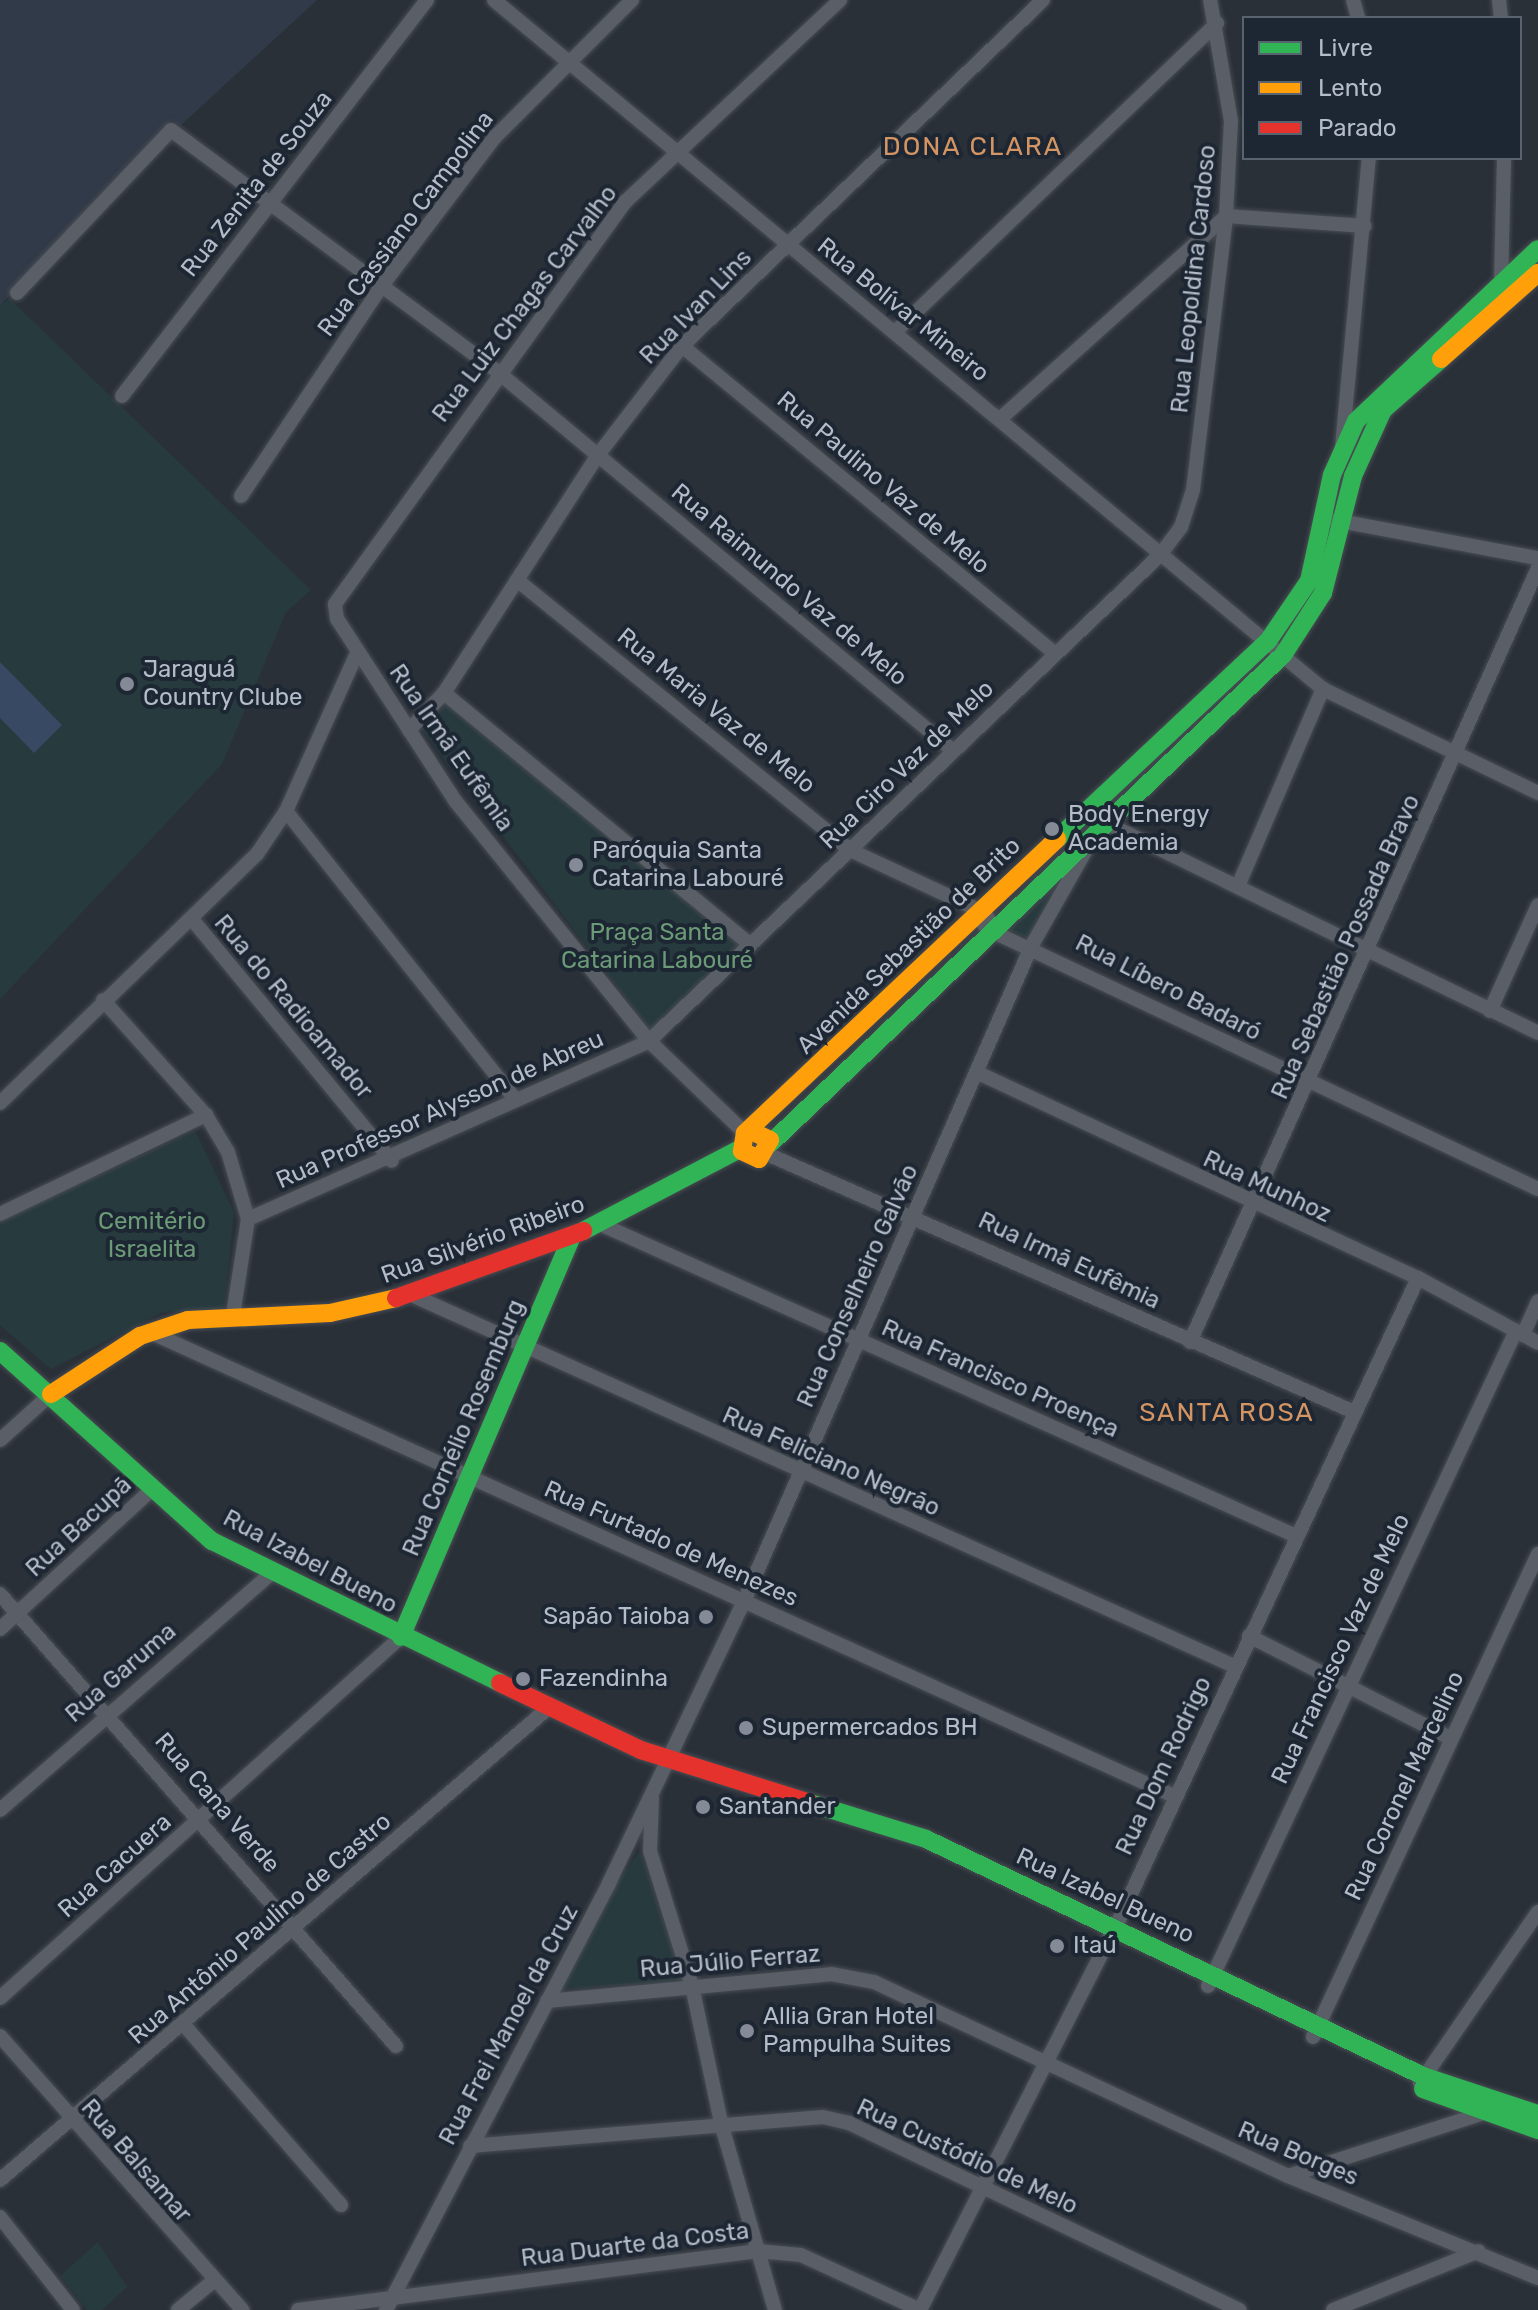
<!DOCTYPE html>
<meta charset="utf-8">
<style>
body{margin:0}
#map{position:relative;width:1538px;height:2310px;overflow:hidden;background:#2a3038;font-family:Rubik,sans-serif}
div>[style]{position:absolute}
.airport>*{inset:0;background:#313a48}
.green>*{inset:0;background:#273a3e}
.water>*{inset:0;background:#384963}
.roads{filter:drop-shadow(0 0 2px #484c53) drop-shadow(0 0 2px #484c53)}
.street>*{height:14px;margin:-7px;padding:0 7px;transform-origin:7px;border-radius:7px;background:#5a5e66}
.fast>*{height:18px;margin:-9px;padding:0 9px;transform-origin:9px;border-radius:9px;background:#30b455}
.slow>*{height:18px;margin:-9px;padding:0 9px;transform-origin:9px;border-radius:9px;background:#ff9f0a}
.jam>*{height:18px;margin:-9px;padding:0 9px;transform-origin:9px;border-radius:9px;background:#e5322d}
.dots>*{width:22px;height:22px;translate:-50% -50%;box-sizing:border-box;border:4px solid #1d2633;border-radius:50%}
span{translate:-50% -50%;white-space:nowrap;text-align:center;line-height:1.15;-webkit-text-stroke:8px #1d2633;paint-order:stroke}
.street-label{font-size:24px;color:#b4bcc9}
.poi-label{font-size:24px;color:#b4bcc9}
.left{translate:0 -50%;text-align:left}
.right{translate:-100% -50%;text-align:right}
.park-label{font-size:24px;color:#6b9a76}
.neighbourhood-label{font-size:26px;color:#d59563;letter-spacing:2px}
.legend{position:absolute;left:1242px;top:16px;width:280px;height:144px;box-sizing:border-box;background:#1d2633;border:2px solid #59626f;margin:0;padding:10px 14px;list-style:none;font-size:24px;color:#b4bcc9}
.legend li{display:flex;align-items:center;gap:16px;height:40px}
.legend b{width:40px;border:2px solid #59626f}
</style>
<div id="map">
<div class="airport">
<div style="clip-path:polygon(0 0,317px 0,180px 126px,172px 120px,0 306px)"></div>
</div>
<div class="green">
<div style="clip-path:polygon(9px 298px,311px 590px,286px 612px,222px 764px,0 999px,0 306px)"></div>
<div style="clip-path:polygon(447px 702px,741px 945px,651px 1031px,422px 730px)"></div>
<div style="clip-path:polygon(1081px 855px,1036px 941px,1002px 928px)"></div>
<div style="clip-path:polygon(195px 1131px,234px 1212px,224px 1311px,163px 1312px,51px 1369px,0 1325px,0 1220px)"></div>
<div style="clip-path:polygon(640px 1851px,683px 1982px,560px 1989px,610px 1892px)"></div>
<div style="clip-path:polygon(98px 2242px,127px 2287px,102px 2310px,87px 2310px,60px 2276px)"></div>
</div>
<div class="water">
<div style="clip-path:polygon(0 662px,62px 725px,34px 753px,0 718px)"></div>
</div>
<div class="roads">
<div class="street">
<div style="left:494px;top:0;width:1078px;rotate:39.73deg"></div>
<div style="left:1323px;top:689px;width:239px;rotate:25.8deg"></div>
<div style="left:1353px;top:0;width:19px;rotate:74deg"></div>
<div style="left:1499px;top:0;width:18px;rotate:84deg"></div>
<div style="left:1501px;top:282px;width:124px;rotate:-88.6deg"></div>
<div style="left:17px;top:293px;width:224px;rotate:-46.6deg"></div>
<div style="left:171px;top:130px;width:408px;rotate:36.5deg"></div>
<div style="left:499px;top:373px;width:588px;rotate:39.76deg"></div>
<div style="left:896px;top:331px;width:445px;rotate:-43.8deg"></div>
<div style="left:682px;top:346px;width:484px;rotate:39.5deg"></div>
<div style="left:122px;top:396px;width:500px;rotate:-52.4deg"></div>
<div style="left:1001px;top:418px;width:302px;rotate:-41.9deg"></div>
<div style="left:1226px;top:216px;width:139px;rotate:4.1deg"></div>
<div style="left:1342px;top:447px;width:290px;rotate:-84.7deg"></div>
<div style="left:241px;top:496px;width:252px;rotate:-56.2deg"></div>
<div style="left:381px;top:287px;width:188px;rotate:-52.8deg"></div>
<div style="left:495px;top:137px;width:194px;rotate:-45deg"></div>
<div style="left:1334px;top:520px;width:208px;rotate:10.6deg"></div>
<div style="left:517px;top:580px;width:429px;rotate:39deg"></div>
<div style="left:850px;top:850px;width:147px;rotate:25deg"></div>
<div style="left:983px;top:912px;width:21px;rotate:53deg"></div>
<div style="left:444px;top:693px;width:397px;rotate:39.4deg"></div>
<div style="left:409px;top:730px;width:51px;rotate:-46.6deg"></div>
<div style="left:444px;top:693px;width:283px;rotate:-57.1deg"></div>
<div style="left:598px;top:455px;width:138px;rotate:-52.4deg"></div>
<div style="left:682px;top:346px;width:500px;rotate:-43.78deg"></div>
<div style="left:286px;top:811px;width:369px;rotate:51.5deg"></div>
<div style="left:1106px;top:823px;width:480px;rotate:25.9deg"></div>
<div style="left:1238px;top:886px;width:215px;rotate:-66.7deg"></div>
<div style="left:976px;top:913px;width:19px;rotate:55deg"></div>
<div style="left:987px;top:929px;width:609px;rotate:25.26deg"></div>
<div style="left:191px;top:918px;width:315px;rotate:50.4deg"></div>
<div style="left:103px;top:1000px;width:154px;rotate:48.2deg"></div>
<div style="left:206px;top:1115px;width:43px;rotate:59.3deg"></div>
<div style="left:228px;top:1152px;width:70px;rotate:73.4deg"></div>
<div style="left:248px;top:1219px;width:97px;rotate:98.9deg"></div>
<div style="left:1490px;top:1011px;width:116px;rotate:-65.6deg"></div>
<div style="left:976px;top:1072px;width:488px;rotate:25deg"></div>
<div style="left:1418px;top:1278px;width:136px;rotate:28.4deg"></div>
<div style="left:0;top:1103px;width:358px;rotate:-44.1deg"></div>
<div style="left:257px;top:854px;width:52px;rotate:-56deg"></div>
<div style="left:286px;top:811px;width:175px;rotate:-65.8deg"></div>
<div style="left:745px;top:1133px;width:133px;rotate:-136.2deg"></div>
<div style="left:649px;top:1041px;width:307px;rotate:-128.9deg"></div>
<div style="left:456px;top:802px;width:218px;rotate:-123deg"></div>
<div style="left:337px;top:619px;width:15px;rotate:-98deg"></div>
<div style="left:335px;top:604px;width:496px;rotate:-54.2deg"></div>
<div style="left:625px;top:202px;width:295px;rotate:-43.2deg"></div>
<div style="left:767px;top:1154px;width:639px;rotate:23.72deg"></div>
<div style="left:0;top:1214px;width:229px;rotate:-25.7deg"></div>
<div style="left:248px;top:1219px;width:439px;rotate:-23.9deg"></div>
<div style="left:649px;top:1041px;width:705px;rotate:-43.56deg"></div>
<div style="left:1160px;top:555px;width:35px;rotate:-53deg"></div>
<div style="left:1181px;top:527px;width:39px;rotate:-72deg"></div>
<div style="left:1193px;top:490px;width:276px;rotate:-83.1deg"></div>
<div style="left:1226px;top:216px;width:95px;rotate:-87deg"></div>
<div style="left:1231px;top:121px;width:123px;rotate:-99.8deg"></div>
<div style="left:600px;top:1224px;width:760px;rotate:24.14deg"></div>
<div style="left:412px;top:1295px;width:902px;rotate:24.29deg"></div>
<div style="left:150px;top:1332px;width:1124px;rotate:24.38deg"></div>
<div style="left:1523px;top:1335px;width:37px;rotate:-66deg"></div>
<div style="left:1190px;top:1342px;width:849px;rotate:-65.79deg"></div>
<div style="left:0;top:1440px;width:69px;rotate:-42deg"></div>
<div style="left:0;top:1594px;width:601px;rotate:48.78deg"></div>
<div style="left:0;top:1629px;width:207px;rotate:-42.6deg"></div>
<div style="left:1249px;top:1636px;width:225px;rotate:26.9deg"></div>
<div style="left:652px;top:1799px;width:52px;rotate:92.2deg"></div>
<div style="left:650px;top:1851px;width:141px;rotate:72.7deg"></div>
<div style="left:692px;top:1986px;width:140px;rotate:78deg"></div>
<div style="left:721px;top:2123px;width:195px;rotate:73.9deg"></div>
<div style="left:0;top:1810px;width:362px;rotate:-41.1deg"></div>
<div style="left:1208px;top:1986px;width:724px;rotate:-64.82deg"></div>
<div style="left:0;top:1998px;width:540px;rotate:-42deg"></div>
<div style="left:547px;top:2001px;width:285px;rotate:-5.4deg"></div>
<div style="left:831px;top:1974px;width:44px;rotate:10.5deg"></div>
<div style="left:874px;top:1982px;width:457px;rotate:25.1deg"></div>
<div style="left:1288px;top:2176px;width:270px;rotate:22.2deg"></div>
<div style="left:184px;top:2025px;width:239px;rotate:48.9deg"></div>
<div style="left:0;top:2036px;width:366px;rotate:48.5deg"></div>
<div style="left:1313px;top:2037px;width:533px;rotate:-65.02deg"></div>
<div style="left:1420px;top:2083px;width:208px;rotate:-55.4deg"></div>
<div style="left:470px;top:2146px;width:354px;rotate:-4.7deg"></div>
<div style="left:823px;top:2117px;width:27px;rotate:13deg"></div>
<div style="left:849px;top:2123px;width:433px;rotate:25.6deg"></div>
<div style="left:1288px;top:2176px;width:203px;rotate:-17.8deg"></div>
<div style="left:0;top:2180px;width:722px;rotate:-40.73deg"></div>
<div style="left:0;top:2217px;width:118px;rotate:51.9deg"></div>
<div style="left:178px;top:2310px;width:43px;rotate:-39.3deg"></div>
<div style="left:298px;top:2310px;width:464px;rotate:-7.3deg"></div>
<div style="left:758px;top:2251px;width:43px;rotate:5.3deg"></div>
<div style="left:801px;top:2255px;width:131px;rotate:24.8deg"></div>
<div style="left:386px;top:2310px;width:482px;rotate:-62.4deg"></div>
<div style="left:609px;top:1883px;width:313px;rotate:-64.4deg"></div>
<div style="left:744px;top:1601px;width:716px;rotate:-66.3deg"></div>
<div style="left:1032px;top:945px;width:109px;rotate:-60.4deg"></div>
<div style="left:920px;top:2310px;width:431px;rotate:-63deg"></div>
<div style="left:1116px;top:1926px;width:715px;rotate:-65.01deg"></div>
<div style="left:1333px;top:2310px;width:157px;rotate:-22deg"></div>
</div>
<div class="fast">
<div style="left:1057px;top:839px;width:289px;rotate:-43.2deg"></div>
<div style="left:1268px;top:641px;width:73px;rotate:-55.7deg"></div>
<div style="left:1309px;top:581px;width:108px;rotate:-77.8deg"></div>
<div style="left:1332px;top:475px;width:59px;rotate:-66deg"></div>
<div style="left:1356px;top:421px;width:250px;rotate:-43.4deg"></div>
<div style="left:771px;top:1143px;width:707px;rotate:-43.63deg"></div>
<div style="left:1283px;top:655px;width:74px;rotate:-57.2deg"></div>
<div style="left:1323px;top:593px;width:121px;rotate:-75.6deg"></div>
<div style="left:1353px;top:476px;width:72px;rotate:-65.6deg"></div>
<div style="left:1383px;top:410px;width:77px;rotate:-41.3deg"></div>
<div style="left:583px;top:1231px;width:179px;rotate:-27.6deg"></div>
<div style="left:0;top:1351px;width:285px;rotate:41.9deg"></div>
<div style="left:212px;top:1541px;width:321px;rotate:26.2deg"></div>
<div style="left:401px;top:1637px;width:435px;rotate:-66.9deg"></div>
<div style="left:810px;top:1803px;width:121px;rotate:17.2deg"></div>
<div style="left:926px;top:1839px;width:551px;rotate:25.49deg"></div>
<div style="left:1423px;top:2076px;width:121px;rotate:18.3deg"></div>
<div style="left:1423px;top:2089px;width:122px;rotate:19.6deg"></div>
</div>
<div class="slow">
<div style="left:1441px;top:359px;width:130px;rotate:-41.6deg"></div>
<div style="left:751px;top:1131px;width:21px;rotate:25deg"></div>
<div style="left:770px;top:1140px;width:22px;rotate:120deg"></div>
<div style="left:759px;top:1159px;width:19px;rotate:-155deg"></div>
<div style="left:742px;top:1151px;width:18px;rotate:-81deg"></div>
<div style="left:745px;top:1133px;width:429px;rotate:-43.3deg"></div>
<div style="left:51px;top:1394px;width:106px;rotate:-33.1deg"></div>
<div style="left:140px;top:1336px;width:51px;rotate:-18.4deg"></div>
<div style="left:188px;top:1320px;width:142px;rotate:-2.8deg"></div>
<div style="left:330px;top:1313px;width:68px;rotate:-12.8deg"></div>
</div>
<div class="jam">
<div style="left:396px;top:1298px;width:199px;rotate:-19.7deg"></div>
<div style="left:500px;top:1683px;width:156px;rotate:25.4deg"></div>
<div style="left:641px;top:1750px;width:177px;rotate:17.4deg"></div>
</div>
</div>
<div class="dots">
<div style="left:127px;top:684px;background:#848b96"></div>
<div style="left:1052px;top:829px;background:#848b96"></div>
<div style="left:576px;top:865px;background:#848b96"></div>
<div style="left:706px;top:1617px;background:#848b96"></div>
<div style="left:523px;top:1679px;background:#848b96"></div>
<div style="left:746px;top:1728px;background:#848b96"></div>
<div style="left:703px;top:1807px;background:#848b96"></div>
<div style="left:1057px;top:1946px;background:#848b96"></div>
<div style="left:747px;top:2031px;background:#848b96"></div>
</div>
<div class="street-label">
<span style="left:257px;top:184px;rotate:-52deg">Rua Zenita de Souza</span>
<span style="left:406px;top:224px;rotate:-53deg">Rua Cassiano Campolina</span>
<span style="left:1194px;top:279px;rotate:-84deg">Rua Leopoldina Cardoso</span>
<span style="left:525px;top:304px;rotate:-53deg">Rua Luiz Chagas Carvalho</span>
<span style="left:696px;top:307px;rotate:-46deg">Rua Ivan Lins</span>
<span style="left:903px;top:310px;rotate:39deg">Rua Bolívar Mineiro</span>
<span style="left:883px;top:483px;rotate:40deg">Rua Paulino Vaz de Melo</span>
<span style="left:789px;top:585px;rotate:40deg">Rua Raimundo Vaz de Melo</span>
<span style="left:716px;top:711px;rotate:39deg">Rua Maria Vaz de Melo</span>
<span style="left:451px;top:748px;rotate:55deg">Rua Irmã Eufêmia</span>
<span style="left:907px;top:765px;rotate:-44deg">Rua Ciro Vaz de Melo</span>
<span style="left:909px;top:946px;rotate:-44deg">Avenida Sebastião de Brito</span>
<span style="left:1346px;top:947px;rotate:-66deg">Rua Sebastião Possada Bravo</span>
<span style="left:1168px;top:988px;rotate:27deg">Rua Líbero Badaró</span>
<span style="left:293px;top:1007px;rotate:50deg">Rua do Radioamador</span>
<span style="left:440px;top:1110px;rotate:-24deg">Rua Professor Alysson de Abreu</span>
<span style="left:1267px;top:1187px;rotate:25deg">Rua Munhoz</span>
<span style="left:483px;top:1240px;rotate:-20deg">Rua Silvério Ribeiro</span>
<span style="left:1069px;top:1261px;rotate:25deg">Rua Irmã Eufêmia</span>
<span style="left:858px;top:1286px;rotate:-66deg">Rua Conselheiro Galvão</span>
<span style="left:1000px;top:1379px;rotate:24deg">Rua Francisco Proença</span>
<span style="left:464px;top:1428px;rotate:-67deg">Rua Cornélio Rosemburg</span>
<span style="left:831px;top:1462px;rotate:24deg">Rua Feliciano Negrão</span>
<span style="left:79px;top:1527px;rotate:-43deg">Rua Bacupã</span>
<span style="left:671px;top:1544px;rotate:24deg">Rua Furtado de Menezes</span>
<span style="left:310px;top:1562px;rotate:28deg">Rua Izabel Bueno</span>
<span style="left:1341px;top:1649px;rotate:-65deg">Rua Francisco Vaz de Melo</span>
<span style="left:121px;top:1673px;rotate:-41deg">Rua Garuma</span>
<span style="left:1164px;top:1766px;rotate:-65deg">Rua Dom Rodrigo</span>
<span style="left:1405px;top:1786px;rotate:-65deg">Rua Coronel Marcelino</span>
<span style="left:217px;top:1803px;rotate:49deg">Rua Cana Verde</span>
<span style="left:115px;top:1866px;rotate:-42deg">Rua Cacuera</span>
<span style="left:1105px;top:1896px;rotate:25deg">Rua Izabel Bueno</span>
<span style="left:260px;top:1929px;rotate:-41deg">Rua Antônio Paulino de Castro</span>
<span style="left:730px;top:1962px;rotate:-5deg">Rua Júlio Ferraz</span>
<span style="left:509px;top:2025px;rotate:-62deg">Rua Frei Manoel da Cruz</span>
<span style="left:1298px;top:2154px;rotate:23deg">Rua Borges</span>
<span style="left:967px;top:2157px;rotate:25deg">Rua Custódio de Melo</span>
<span style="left:136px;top:2161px;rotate:49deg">Rua Balsamar</span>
<span style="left:635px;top:2245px;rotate:-7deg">Rua Duarte da Costa</span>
</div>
<div class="poi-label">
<span class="left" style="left:143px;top:684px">Jaraguá<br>Country Clube</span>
<span class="left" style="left:1068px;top:829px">Body Energy<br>Academia</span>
<span class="left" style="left:592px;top:865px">Paróquia Santa<br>Catarina Labouré</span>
<span class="right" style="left:690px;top:1617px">Sapão Taioba</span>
<span class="left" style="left:539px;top:1679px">Fazendinha</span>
<span class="left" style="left:762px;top:1728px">Supermercados BH</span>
<span class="left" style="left:719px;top:1807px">Santander</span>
<span class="left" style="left:1073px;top:1946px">Itaú</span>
<span class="left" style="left:763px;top:2031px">Allia Gran Hotel<br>Pampulha Suites</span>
</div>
<div class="park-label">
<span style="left:657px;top:947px">Praça Santa<br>Catarina Labouré</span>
<span style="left:152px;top:1236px">Cemitério<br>Israelita</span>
</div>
<div class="neighbourhood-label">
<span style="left:973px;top:147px">DONA CLARA</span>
<span style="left:1227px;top:1413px">SANTA ROSA</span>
</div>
<ul class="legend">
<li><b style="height:10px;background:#30b455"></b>Livre</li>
<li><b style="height:10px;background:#ff9f0a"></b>Lento</li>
<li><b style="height:10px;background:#e5322d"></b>Parado</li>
</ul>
</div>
